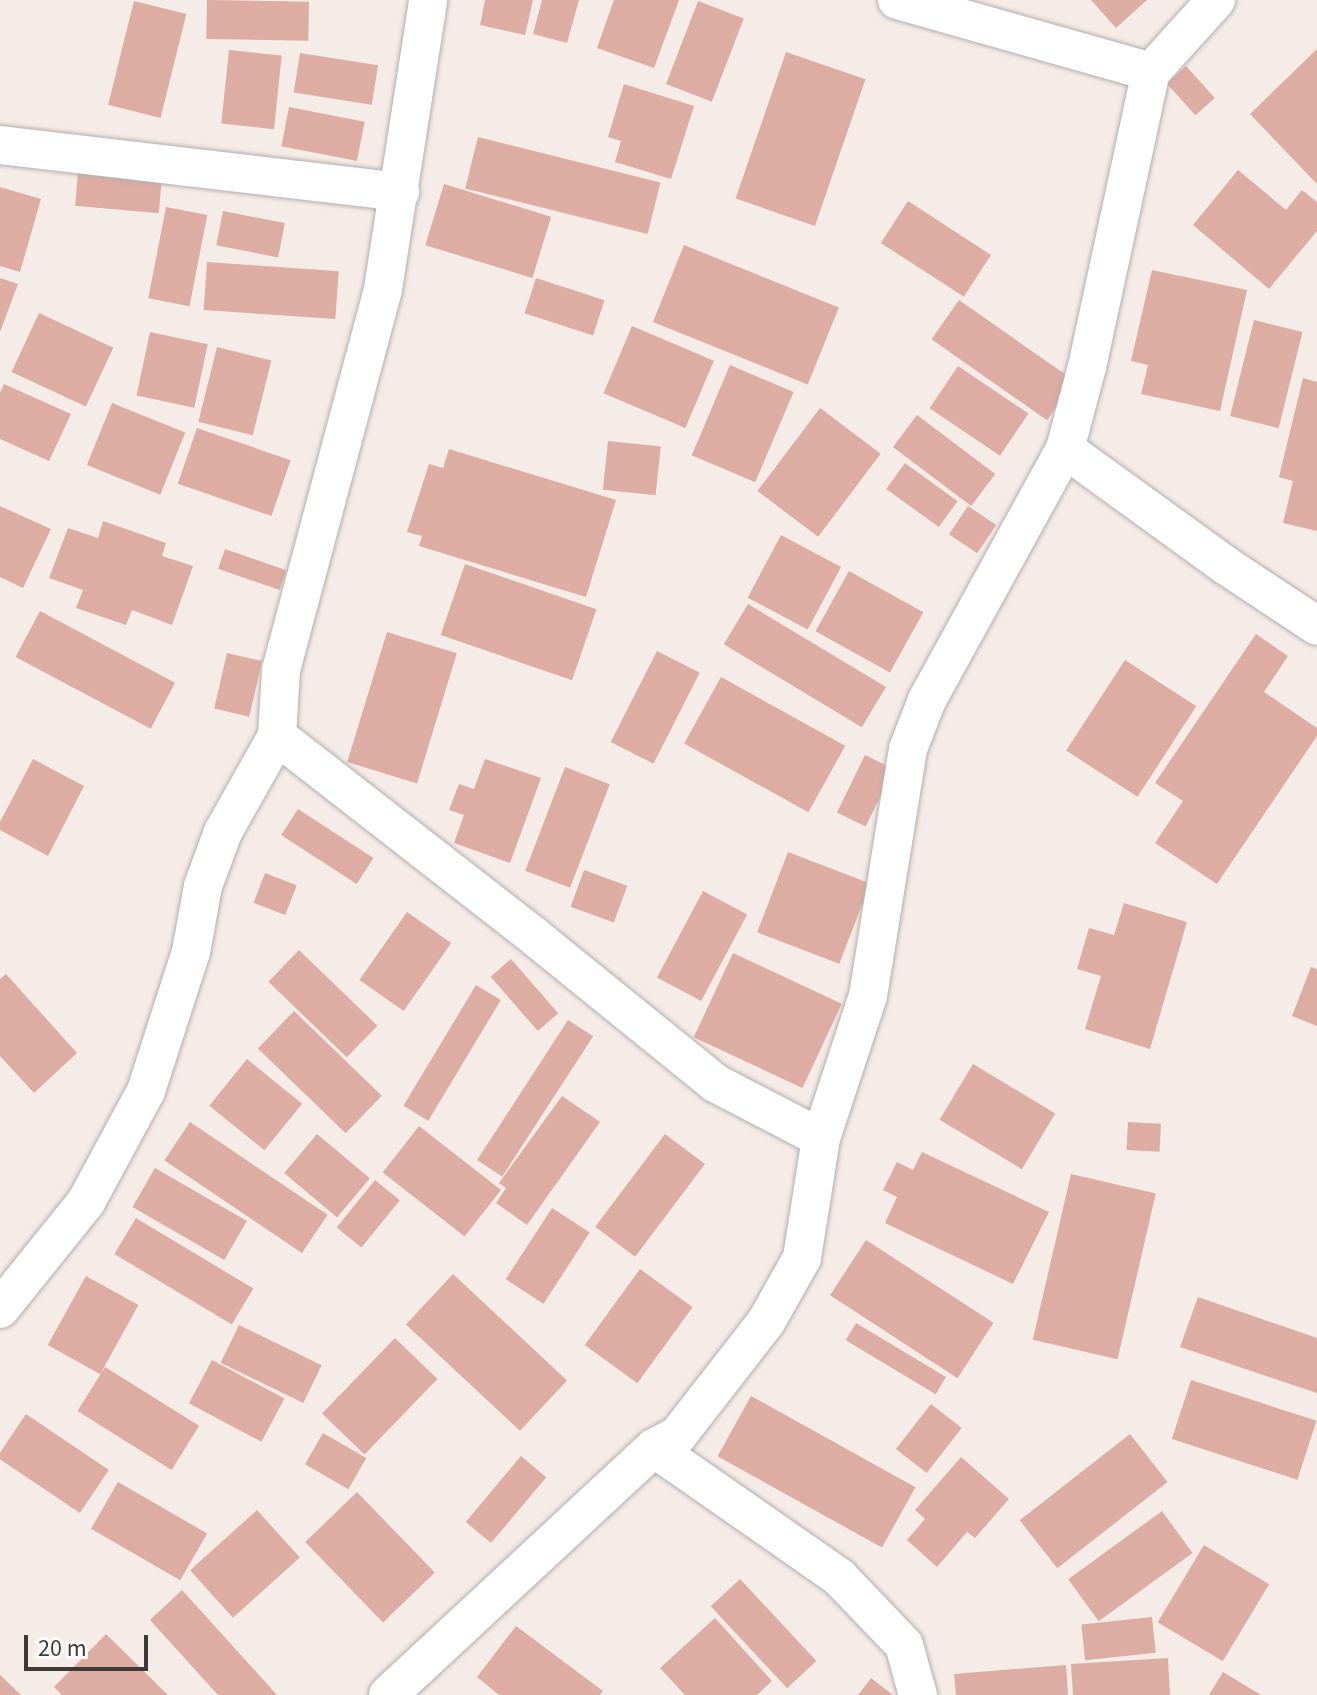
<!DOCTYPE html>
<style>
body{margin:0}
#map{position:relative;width:1317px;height:1695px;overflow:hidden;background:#f5ece8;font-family:"Source Sans 3",sans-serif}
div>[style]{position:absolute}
.building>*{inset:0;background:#ddaca2;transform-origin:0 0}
.roads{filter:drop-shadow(0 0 2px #b6aeab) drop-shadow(0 0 2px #b6aeab)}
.street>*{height:38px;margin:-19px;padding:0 19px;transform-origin:19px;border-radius:19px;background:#fff}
span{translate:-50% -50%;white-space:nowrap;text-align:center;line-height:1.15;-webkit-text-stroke:6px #fefaf9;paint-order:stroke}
.scale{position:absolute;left:24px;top:1635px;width:124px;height:36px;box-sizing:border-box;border:4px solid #3d3a38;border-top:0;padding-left:10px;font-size:24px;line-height:28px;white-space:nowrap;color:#3d3a38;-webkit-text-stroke:6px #fefaf9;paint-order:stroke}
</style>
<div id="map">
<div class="building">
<div style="left:207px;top:0;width:102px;height:39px;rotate:1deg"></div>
<div style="clip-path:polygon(485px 0,533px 0,525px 35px,480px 25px)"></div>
<div style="clip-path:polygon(542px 0,579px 0,567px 43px,533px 34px)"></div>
<div style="clip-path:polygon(614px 0,679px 0,654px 68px,597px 48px)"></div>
<div style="clip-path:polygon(1091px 0,1147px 0,1116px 28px)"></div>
<div style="left:134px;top:1px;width:54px;height:107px;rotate:14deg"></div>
<div style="left:698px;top:1px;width:49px;height:89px;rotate:21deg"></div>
<div style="clip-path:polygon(1317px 49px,1317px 184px,1250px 114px)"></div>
<div style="left:229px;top:50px;width:53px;height:74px;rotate:6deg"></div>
<div style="left:786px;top:52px;width:84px;height:155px;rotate:19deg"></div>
<div style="left:300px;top:53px;width:79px;height:40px;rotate:9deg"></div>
<div style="left:1186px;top:66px;width:43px;height:26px;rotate:48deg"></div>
<div style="clip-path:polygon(624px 84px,694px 106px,671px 179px,615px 162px,621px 141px,608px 137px)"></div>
<div style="left:289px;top:107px;width:77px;height:40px;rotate:11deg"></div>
<div style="left:478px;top:137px;width:188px;height:53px;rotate:14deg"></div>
<div style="left:79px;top:161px;width:84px;height:45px;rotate:5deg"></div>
<div style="clip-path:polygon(1238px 170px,1286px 210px,1302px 190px,1317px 202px,1317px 231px,1269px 289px,1193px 225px)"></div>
<div style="left:444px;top:184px;width:112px;height:64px;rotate:17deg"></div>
<div style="clip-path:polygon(0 187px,41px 199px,20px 272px,0 266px)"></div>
<div style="left:908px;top:201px;width:99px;height:50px;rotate:33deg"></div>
<div style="left:166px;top:207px;width:42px;height:93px;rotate:11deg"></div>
<div style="left:223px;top:211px;width:63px;height:35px;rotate:11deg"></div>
<div style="left:684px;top:245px;width:167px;height:83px;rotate:22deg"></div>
<div style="left:207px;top:262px;width:132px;height:48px;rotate:4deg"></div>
<div style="clip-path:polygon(1152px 270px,1247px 290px,1220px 411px,1141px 394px,1148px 365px,1131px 361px)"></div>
<div style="clip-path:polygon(0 278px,18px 284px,0 332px)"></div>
<div style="left:536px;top:278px;width:72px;height:37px;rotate:18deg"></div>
<div style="left:959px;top:300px;width:141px;height:48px;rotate:35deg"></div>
<div style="left:39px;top:313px;width:82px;height:65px;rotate:25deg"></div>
<div style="left:1254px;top:320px;width:50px;height:99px;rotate:14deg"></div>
<div style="left:632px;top:326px;width:89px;height:73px;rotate:23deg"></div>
<div style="left:150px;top:332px;width:59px;height:65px;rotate:12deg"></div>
<div style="left:217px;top:347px;width:56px;height:77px;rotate:14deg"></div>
<div style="left:730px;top:365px;width:69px;height:98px;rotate:23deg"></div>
<div style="left:958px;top:366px;width:85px;height:51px;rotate:34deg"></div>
<div style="clip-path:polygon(1303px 378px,1317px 382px,1317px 531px,1283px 523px,1293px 481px,1279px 477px)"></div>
<div style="clip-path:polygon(4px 384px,71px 414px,49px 461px,0 439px,0 393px)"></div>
<div style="left:112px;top:403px;width:79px;height:67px;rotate:22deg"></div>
<div style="left:820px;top:408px;width:76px;height:104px;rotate:37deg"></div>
<div style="left:917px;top:415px;width:98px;height:40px;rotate:37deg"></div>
<div style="left:197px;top:428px;width:99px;height:59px;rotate:19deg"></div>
<div style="left:608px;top:441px;width:53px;height:49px;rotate:6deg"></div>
<div style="clip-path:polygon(449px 449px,616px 500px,586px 597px,419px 546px,422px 536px,407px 532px,429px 464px,443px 468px)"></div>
<div style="left:905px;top:463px;width:65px;height:32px;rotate:36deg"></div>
<div style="clip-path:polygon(0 506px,51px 529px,23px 588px,0 577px)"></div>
<div style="left:968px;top:506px;width:34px;height:34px;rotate:34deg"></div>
<div style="clip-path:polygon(103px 521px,166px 543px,162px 556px,193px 566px,172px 625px,132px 610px,126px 625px,76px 608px,83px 590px,49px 578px,68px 528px,98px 538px)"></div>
<div style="left:781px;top:535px;width:68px;height:71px;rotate:28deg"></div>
<div style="left:225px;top:549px;width:65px;height:21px;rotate:19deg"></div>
<div style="left:465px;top:564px;width:139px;height:75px;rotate:19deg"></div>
<div style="left:849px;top:571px;width:85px;height:69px;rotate:29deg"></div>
<div style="left:748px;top:604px;width:161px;height:47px;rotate:31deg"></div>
<div style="left:40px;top:611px;width:153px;height:52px;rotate:28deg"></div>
<div style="left:387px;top:632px;width:73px;height:136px;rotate:17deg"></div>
<div style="clip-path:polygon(1256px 634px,1288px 656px,1264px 692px,1317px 728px,1317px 736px,1217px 884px,1155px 843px,1183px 801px,1155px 783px)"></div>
<div style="left:657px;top:651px;width:48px;height:102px;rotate:27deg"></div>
<div style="left:227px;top:653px;width:36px;height:57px;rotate:13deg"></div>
<div style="left:1125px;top:660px;width:85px;height:108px;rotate:33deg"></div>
<div style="left:721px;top:677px;width:142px;height:76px;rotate:29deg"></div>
<div style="left:865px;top:755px;width:32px;height:64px;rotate:26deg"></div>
<div style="clip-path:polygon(33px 759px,84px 786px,48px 856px,0 830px,0 822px)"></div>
<div style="clip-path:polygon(485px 759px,541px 778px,510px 863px,454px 843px,464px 815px,449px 810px,459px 784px,474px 789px)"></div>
<div style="left:565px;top:767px;width:48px;height:111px;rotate:21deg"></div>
<div style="left:298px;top:809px;width:90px;height:31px;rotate:33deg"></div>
<div style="left:788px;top:852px;width:88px;height:86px;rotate:21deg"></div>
<div style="left:584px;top:870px;width:46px;height:39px;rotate:20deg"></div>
<div style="left:265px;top:873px;width:34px;height:32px;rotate:21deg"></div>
<div style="left:703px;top:891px;width:50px;height:98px;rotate:28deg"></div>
<div style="clip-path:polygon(1124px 903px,1187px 922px,1150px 1049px,1085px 1029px,1101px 976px,1077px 969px,1089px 928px,1114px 935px)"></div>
<div style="left:407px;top:912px;width:54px;height:83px;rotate:35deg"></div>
<div style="left:299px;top:950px;width:109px;height:44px;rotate:44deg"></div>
<div style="left:733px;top:953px;width:120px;height:93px;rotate:25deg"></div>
<div style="left:511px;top:959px;width:72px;height:27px;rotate:49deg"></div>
<div style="clip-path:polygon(1311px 967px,1317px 969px,1317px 1026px,1292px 1016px)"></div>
<div style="clip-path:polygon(6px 974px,77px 1053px,34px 1093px,0 1056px,0 979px)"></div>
<div style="left:476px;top:985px;width:29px;height:141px;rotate:31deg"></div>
<div style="left:294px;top:1011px;width:122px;height:52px;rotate:44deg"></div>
<div style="left:568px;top:1020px;width:30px;height:167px;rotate:33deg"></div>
<div style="left:247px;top:1059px;width:71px;height:60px;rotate:39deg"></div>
<div style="left:973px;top:1064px;width:96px;height:65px;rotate:31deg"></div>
<div style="clip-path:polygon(562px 1096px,600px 1122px,527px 1225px,496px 1203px,506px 1188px,499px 1183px)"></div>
<div style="left:190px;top:1122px;width:166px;height:46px;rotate:34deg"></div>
<div style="left:1128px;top:1122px;width:33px;height:28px;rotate:3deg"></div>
<div style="left:419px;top:1126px;width:104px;height:59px;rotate:38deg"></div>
<div style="left:317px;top:1134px;width:69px;height:51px;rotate:40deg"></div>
<div style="left:665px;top:1134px;width:50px;height:116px;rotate:37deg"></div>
<div style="clip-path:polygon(922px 1152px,1049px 1212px,1013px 1284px,885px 1223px,897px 1197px,883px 1190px,897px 1162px,913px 1170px)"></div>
<div style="left:155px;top:1168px;width:106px;height:45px;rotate:30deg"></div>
<div style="left:1071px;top:1174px;width:87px;height:170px;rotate:13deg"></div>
<div style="left:375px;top:1180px;width:32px;height:61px;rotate:39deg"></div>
<div style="left:552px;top:1208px;width:45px;height:85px;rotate:33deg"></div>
<div style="left:136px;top:1218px;width:137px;height:42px;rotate:31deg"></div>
<div style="left:866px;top:1240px;width:152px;height:66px;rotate:33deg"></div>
<div style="left:640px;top:1269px;width:65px;height:94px;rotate:36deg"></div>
<div style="left:453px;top:1274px;width:156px;height:69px;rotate:43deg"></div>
<div style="left:86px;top:1276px;width:60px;height:79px;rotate:29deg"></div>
<div style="clip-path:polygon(1198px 1297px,1317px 1338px,1317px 1393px,1180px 1347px)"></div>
<div style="left:856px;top:1323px;width:105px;height:20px;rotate:31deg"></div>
<div style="left:239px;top:1325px;width:92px;height:42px;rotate:26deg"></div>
<div style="left:395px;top:1338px;width:59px;height:105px;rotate:44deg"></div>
<div style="left:212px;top:1360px;width:82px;height:49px;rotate:28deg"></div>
<div style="left:105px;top:1367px;width:111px;height:52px;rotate:32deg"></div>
<div style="left:1191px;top:1380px;width:132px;height:62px;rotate:18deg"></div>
<div style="left:751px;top:1396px;width:188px;height:69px;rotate:29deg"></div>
<div style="left:931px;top:1404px;width:39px;height:57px;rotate:38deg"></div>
<div style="left:26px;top:1414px;width:100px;height:52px;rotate:34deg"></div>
<div style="left:323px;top:1433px;width:50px;height:36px;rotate:30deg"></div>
<div style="left:1130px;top:1434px;width:61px;height:140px;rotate:52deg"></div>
<div style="left:521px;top:1456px;width:33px;height:86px;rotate:40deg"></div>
<div style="clip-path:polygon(961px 1457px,1009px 1499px,975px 1538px,967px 1532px,937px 1567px,907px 1540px,925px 1519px,915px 1510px)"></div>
<div style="left:118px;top:1482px;width:103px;height:54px;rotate:30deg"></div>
<div style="left:357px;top:1492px;width:112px;height:72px;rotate:46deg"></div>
<div style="left:257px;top:1510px;width:64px;height:90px;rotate:48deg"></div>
<div style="left:1162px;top:1511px;width:52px;height:116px;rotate:54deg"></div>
<div style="left:1204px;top:1545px;width:76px;height:90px;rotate:31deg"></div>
<div style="left:740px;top:1579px;width:112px;height:40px;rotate:47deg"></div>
<div style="clip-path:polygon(182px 1590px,277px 1695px,218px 1695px,150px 1620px)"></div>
<div style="left:1152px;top:1617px;width:36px;height:71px;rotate:84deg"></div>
<div style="clip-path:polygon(715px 1618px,772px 1681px,757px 1695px,685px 1695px,660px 1668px)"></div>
<div style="clip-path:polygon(516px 1626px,603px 1691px,600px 1695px,499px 1695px,477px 1677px)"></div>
<div style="clip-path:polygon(106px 1634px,168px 1695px,62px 1695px,54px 1687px)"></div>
<div style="clip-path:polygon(1168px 1658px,1170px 1695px,1073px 1695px,1071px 1664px)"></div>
<div style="clip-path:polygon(1066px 1665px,1068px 1695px,956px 1695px,954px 1674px)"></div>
<div style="clip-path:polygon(1223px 1672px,1261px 1695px,1209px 1695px)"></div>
<div style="clip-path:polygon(0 1675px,21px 1695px,0 1695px)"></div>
<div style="clip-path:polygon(871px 1678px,893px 1695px,858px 1695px)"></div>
</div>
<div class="roads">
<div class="street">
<div style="left:897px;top:0;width:264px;rotate:15.8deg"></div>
<div style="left:0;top:145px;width:403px;rotate:6.7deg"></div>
<div style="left:1065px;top:449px;width:198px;rotate:35.9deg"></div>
<div style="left:1225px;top:565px;width:110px;rotate:33.5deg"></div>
<div style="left:277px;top:736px;width:327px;rotate:37.9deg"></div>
<div style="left:535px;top:937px;width:232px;rotate:39deg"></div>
<div style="left:715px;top:1083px;width:119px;rotate:27.4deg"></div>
<div style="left:0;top:1309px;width:137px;rotate:-51.2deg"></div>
<div style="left:86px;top:1202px;width:126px;rotate:-61.6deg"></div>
<div style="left:146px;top:1091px;width:146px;rotate:-72.1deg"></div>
<div style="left:191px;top:952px;width:67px;rotate:-79.7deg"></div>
<div style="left:203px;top:886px;width:58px;rotate:-69.7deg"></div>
<div style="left:223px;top:832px;width:110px;rotate:-60.6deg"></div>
<div style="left:277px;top:736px;width:66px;rotate:-86.5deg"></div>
<div style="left:281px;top:670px;width:394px;rotate:-75deg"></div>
<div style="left:383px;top:289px;width:292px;rotate:-81.1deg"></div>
<div style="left:654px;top:1448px;width:226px;rotate:34.9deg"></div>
<div style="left:839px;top:1577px;width:94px;rotate:46.3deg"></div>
<div style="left:904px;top:1645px;width:52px;rotate:74.4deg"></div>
<div style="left:388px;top:1695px;width:363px;rotate:-42.9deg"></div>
<div style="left:654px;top:1448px;width:27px;rotate:-28deg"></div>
<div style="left:678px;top:1435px;width:143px;rotate:-52.1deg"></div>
<div style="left:766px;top:1322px;width:73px;rotate:-60.6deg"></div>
<div style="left:802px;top:1258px;width:121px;rotate:-81deg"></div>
<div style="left:821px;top:1138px;width:150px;rotate:-71.7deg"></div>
<div style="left:868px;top:996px;width:250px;rotate:-80.8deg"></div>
<div style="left:908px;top:749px;width:53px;rotate:-68.8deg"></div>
<div style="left:927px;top:700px;width:286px;rotate:-61.2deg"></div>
<div style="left:1065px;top:449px;width:85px;rotate:-75deg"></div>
<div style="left:1087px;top:367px;width:302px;rotate:-77.8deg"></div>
<div style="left:1151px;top:72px;width:97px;rotate:-47.9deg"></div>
</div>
</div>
<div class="scale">20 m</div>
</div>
